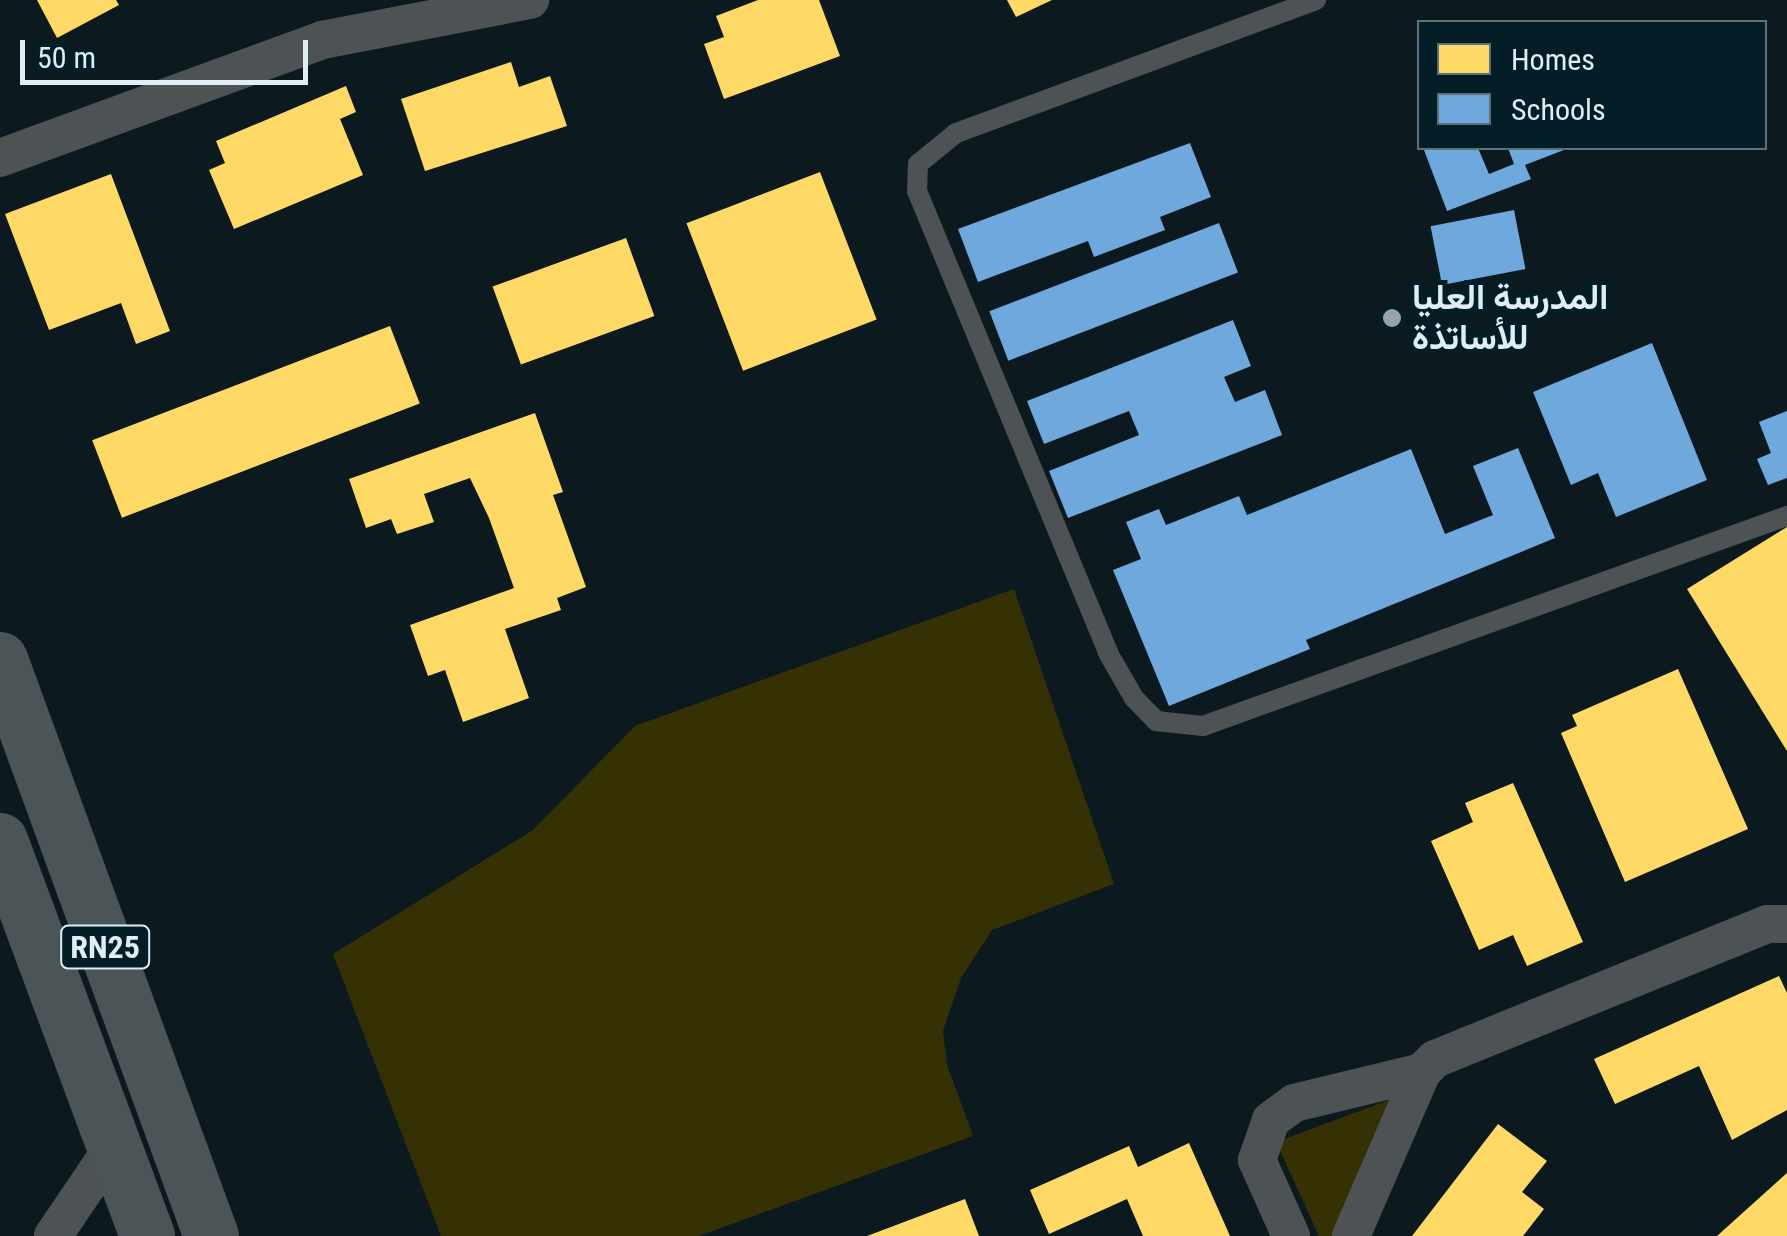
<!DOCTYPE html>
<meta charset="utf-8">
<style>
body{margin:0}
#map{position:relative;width:1787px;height:1236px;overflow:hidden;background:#0c1a20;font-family:"Roboto Condensed",Vazirmatn,sans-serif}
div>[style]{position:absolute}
.green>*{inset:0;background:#363104}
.homes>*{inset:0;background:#ffd966;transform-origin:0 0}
.schools>*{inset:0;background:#6fa8dc;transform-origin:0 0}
.service>*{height:20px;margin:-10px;padding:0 10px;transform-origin:10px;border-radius:10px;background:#4d5355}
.minor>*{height:38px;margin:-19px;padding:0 19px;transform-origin:19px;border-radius:19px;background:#4d5355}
.primary>*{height:55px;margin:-27.5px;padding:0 27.5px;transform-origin:27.5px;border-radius:27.5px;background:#4b5457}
.dots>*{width:28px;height:28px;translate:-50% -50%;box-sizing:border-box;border:5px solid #041e28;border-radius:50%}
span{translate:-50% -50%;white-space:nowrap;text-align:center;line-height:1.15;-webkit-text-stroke:10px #041e28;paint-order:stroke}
.shield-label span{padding:2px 8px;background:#041e28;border:2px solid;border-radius:8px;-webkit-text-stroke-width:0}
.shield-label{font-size:32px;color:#dfeef5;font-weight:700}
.poi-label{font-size:35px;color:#dfeef5;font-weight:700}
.left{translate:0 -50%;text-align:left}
.legend{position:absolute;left:1417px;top:20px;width:350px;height:130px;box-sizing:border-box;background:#041e28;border:2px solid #5c717a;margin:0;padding:12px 18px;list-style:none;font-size:30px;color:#dfeef5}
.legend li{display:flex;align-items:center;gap:20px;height:50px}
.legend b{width:50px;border:2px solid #5c717a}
.scale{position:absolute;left:20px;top:40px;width:288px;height:45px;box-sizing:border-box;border:5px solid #dfeef5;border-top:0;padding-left:12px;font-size:30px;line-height:35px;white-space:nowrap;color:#dfeef5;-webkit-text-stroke:8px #041e28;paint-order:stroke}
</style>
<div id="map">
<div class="green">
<div style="clip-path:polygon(1014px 589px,1114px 884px,992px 930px,961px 978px,943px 1031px,947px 1065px,973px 1136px,699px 1236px,441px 1236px,333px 954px,533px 830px,635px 726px)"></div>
<div style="clip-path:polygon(1392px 1099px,1333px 1236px,1319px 1236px,1276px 1142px)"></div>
</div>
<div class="homes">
<div style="clip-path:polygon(37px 0,116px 0,119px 5px,57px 38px)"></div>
<div style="clip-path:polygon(758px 0,819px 0,840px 56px,724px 99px,704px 44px,724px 37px,716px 16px)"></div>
<div style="clip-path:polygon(1007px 0,1052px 0,1016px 17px)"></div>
<div style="clip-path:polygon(511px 62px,519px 87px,550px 76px,567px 126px,425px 171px,401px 99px)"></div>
<div style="clip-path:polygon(346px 86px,356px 112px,340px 119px,363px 175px,234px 229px,209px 170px,225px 163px,216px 141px)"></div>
<div style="left:820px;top:172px;width:158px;height:143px;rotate:69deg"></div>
<div style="clip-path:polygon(111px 174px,170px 331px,136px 344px,121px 303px,49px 330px,5px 214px)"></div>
<div style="left:626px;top:238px;width:83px;height:142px;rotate:70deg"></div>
<div style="left:390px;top:326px;width:83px;height:319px;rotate:69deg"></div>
<div style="clip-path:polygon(535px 413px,563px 492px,553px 495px,586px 587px,557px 598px,561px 610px,505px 629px,529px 698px,463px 722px,445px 670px,428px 676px,410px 625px,514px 588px,489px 518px,470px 478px,424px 494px,434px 522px,397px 534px,391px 519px,366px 528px,349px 479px)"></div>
<div style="clip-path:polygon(1787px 527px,1787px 751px,1687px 589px)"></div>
<div style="clip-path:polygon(1678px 669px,1748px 829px,1625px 882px,1561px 733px,1577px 726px,1572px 715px)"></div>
<div style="clip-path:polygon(1513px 783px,1583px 942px,1527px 966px,1513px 935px,1479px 950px,1431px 841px,1473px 822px,1465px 803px)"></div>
<div style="clip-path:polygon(1779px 976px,1787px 993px,1787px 1110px,1732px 1140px,1699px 1066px,1615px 1104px,1594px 1059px)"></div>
<div style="clip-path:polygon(1498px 1124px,1547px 1161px,1522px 1192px,1544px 1209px,1523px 1236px,1412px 1236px)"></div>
<div style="clip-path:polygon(1189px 1143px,1230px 1236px,1143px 1236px,1127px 1199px,1049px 1234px,1030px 1190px,1129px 1146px,1138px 1167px)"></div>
<div style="clip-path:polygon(1787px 1173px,1787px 1236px,1717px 1236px)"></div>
<div style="clip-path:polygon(965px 1199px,979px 1236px,867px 1236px)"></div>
</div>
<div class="schools">
<div style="clip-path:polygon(1190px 143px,1211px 197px,1160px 217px,1165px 230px,1094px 257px,1088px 241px,978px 282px,958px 229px)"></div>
<div style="clip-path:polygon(1478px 148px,1489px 174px,1514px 164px,1508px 148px,1569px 148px,1525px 165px,1531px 179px,1447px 211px,1424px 150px)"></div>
<div style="left:1514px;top:210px;width:60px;height:85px;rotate:79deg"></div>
<div style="left:1219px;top:223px;width:53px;height:246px;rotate:69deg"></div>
<div style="clip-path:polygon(1233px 320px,1251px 366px,1224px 377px,1235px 402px,1265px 390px,1282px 435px,1068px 518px,1049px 471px,1139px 435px,1129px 411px,1044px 444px,1027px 401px)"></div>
<div style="clip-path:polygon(1652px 343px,1707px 480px,1616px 517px,1598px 473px,1571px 485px,1533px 392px)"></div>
<div style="clip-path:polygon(1787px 411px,1787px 478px,1768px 485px,1757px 459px,1771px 453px,1759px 422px)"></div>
<div style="clip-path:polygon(1518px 448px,1555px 538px,1306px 640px,1310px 649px,1169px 706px,1113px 570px,1141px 559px,1126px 522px,1159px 509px,1166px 525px,1239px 496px,1247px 515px,1411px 449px,1445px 534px,1493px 515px,1473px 466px)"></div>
</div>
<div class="service">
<div style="left:1316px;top:0;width:384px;rotate:159.7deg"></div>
<div style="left:956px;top:133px;width:49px;rotate:140.8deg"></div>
<div style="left:918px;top:164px;width:27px;rotate:92deg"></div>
<div style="left:917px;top:191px;width:500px;rotate:67.5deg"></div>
<div style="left:1108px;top:653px;width:52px;rotate:60deg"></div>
<div style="left:1134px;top:698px;width:32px;rotate:46deg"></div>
<div style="left:1156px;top:721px;width:47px;rotate:6.1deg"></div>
<div style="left:1203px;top:726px;width:621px;rotate:-19.78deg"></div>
</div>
<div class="minor">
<div style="left:0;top:158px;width:343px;rotate:-20.1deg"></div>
<div style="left:322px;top:40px;width:212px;rotate:-10.9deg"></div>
<div style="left:53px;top:1236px;width:109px;rotate:-55.9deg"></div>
<div style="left:1291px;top:1236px;width:83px;rotate:-114.1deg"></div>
<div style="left:1257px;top:1160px;width:42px;rotate:-70.7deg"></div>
<div style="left:1271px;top:1120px;width:29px;rotate:-36deg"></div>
<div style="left:1294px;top:1103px;width:132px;rotate:-13.6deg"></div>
<div style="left:1351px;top:1236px;width:179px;rotate:-66.6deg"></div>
<div style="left:1422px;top:1072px;width:18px;rotate:-45deg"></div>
<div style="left:1435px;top:1059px;width:359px;rotate:-22.1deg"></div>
<div style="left:1768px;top:924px;width:19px"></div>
</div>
<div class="primary">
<div style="left:0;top:659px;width:614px;rotate:69.91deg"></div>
<div style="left:0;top:840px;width:422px;rotate:69.6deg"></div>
</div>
<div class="dots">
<div style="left:1392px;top:318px;background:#95a4aa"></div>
</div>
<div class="shield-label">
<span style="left:105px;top:947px">RN25</span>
</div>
<div class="poi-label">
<span class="left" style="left:1412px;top:318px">المدرسة العليا<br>للأساتذة</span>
</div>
<ul class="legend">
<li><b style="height:28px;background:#ffd966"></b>Homes</li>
<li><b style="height:28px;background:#6fa8dc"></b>Schools</li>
</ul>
<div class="scale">50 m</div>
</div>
